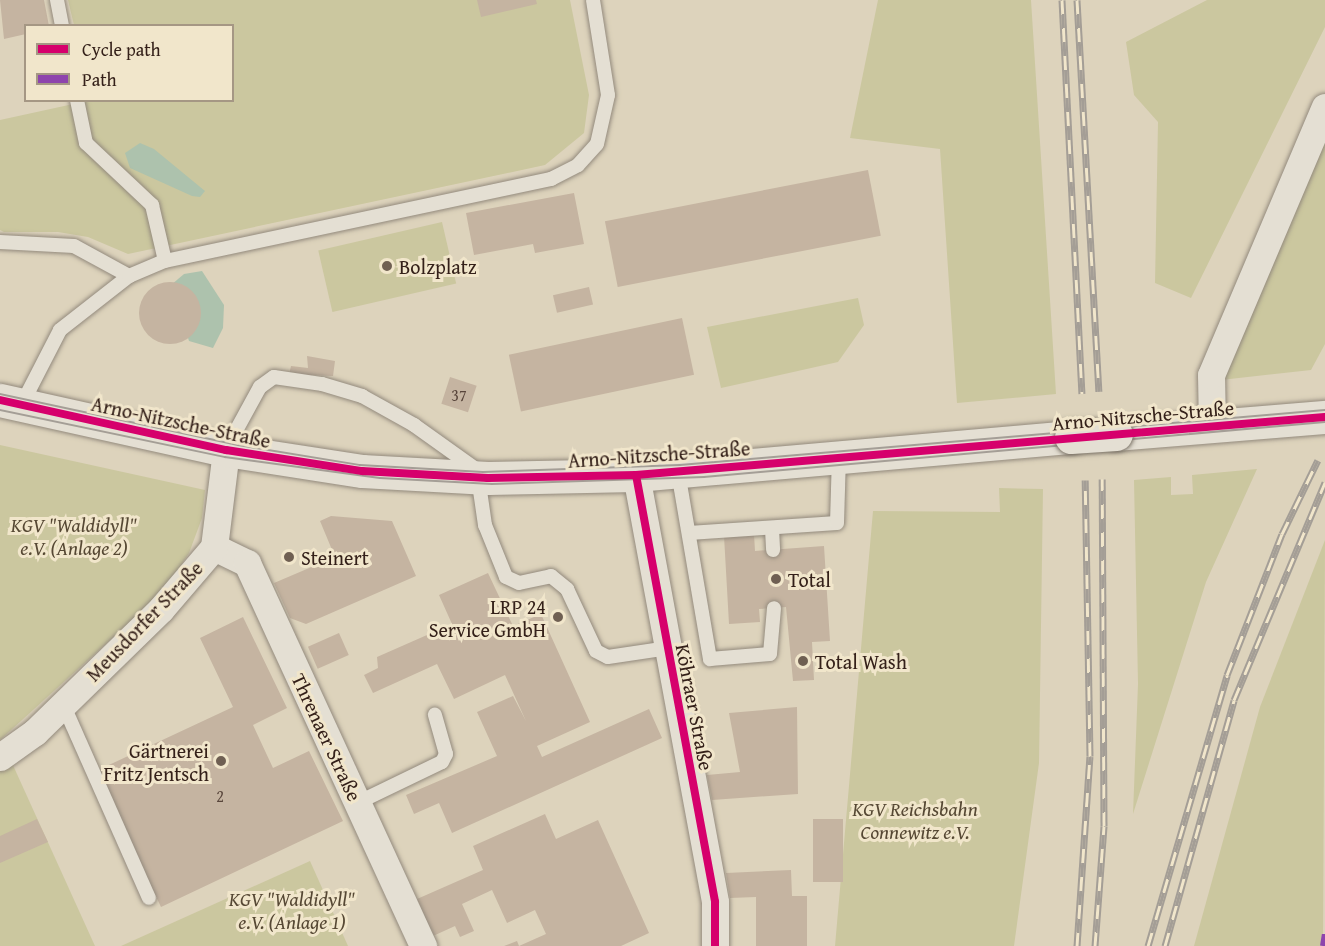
<!DOCTYPE html>
<meta charset="utf-8">
<style>
body{margin:0}
#map{position:relative;width:1325px;height:946px;overflow:hidden;background:#ddd3bc;font-family:"Gentium Book Plus",serif}
div>[style]{position:absolute}
.green>*{inset:0;background:#cbc79f;transform-origin:0 0}
.water>*{inset:0;background:#adc2ad}
.building>*{inset:0;background:#c5b4a1;transform-origin:0 0}
.round{border-radius:50%}
.roads{filter:drop-shadow(0 0 2px #938a7d) drop-shadow(0 0 2px #938a7d)}
.lane>*{height:14px;margin:-7px;padding:0 7px;transform-origin:7px;border-radius:7px;background:#e4dfd3}
.street>*{height:27px;margin:-13.5px;padding:0 13.5px;transform-origin:13.5px;border-radius:13.5px;background:#e4dfd3}
.secondary>*{height:33px;margin:-16.5px;padding:0 16.5px;transform-origin:16.5px;border-radius:16.5px;background:#e4dfd3}
.tram>*{height:1.5px;margin:-0.75px;padding:0 0.75px;transform-origin:0.75px;border-radius:0.75px;background:#a49e96}
.rail>*{height:7px;margin-top:-3.5px;transform-origin:0;background:repeating-linear-gradient(90deg,#f1e6cb 0 14px,#a49e96 0 28px);box-sizing:border-box;border-block:2px solid #a49e96}
.bridges{filter:drop-shadow(0 0 2px #7b7367) drop-shadow(0 0 2px #7b7367)}
.secondary-bridge>*{height:33px;margin:-16.5px;padding:0 16.5px;transform-origin:16.5px;border-radius:16.5px;background:#e4dfd3}
.quiet>*{height:6px;margin-top:-3px;transform-origin:0;background:repeating-linear-gradient(90deg,#8e44ad 0 12px,transparent 0 18px)}
.cycleway>*{height:8px;margin:-4px;padding:0 4px;transform-origin:4px;border-radius:4px;background:#d6006c}
.dots>*{width:16px;height:16px;translate:-50% -50%;box-sizing:border-box;border:3px solid #f1e6cb;border-radius:50%}
span{translate:-50% -50%;white-space:nowrap;text-align:center;line-height:1.15;-webkit-text-stroke:6px #f1e6cb;paint-order:stroke}
.number-label{font-size:16px;color:#58453b}
.number-label span{-webkit-text-stroke-width:0}
.poi-label{font-size:20px;color:#342019}
.left{translate:0 -50%;text-align:left}
.right{translate:-100% -50%;text-align:right}
.street-label{font-size:20px;color:#342019}
.park-label{font-size:20px;color:#564834;font-style:italic}
.legend{position:absolute;left:24px;top:24px;width:210px;height:78px;box-sizing:border-box;background:#f1e6cb;border:2px solid #a59784;margin:0;padding:8px 10px;list-style:none;font-size:18px;color:#342019}
.legend li{display:flex;align-items:center;gap:12px;height:30px}
.legend b{width:30px;border:2px solid #a59784}
</style>
<div id="map">
<div class="green">
<div style="clip-path:polygon(68px 0,570px 0,589px 95px,584px 133px,545px 165px,128px 254px,88px 237px,58px 232px,4px 232px,0 230px,0 120px,87px 101px,232px 100px,232px 26px,74px 25px)"></div>
<div style="clip-path:polygon(878px 0,1031px 0,1056px 394px,957px 403px,940px 149px,850px 138px)"></div>
<div style="clip-path:polygon(1207px 0,1325px 0,1325px 27px,1191px 298px,1155px 283px,1158px 122px,1134px 95px,1126px 42px)"></div>
<div style="clip-path:polygon(1325px 134px,1325px 344px,1311px 370px,1221px 380px)"></div>
<div style="left:442px;top:222px;width:63px;height:127px;rotate:77deg"></div>
<div style="clip-path:polygon(858px 298px,864px 325px,838px 362px,721px 388px,707px 327px)"></div>
<div style="clip-path:polygon(0 445px,205px 490px,202px 518px,189px 553px,164px 591px,0 740px)"></div>
<div style="clip-path:polygon(1257px 469px,1206px 582px,1133px 814px,1138px 684px,1134px 480px,1171px 477px,1171px 495px,1193px 494px,1192px 475px)"></div>
<div style="clip-path:polygon(999px 488px,1043px 489px,1039px 763px,1014px 946px,835px 946px,873px 511px,1000px 512px)"></div>
<div style="clip-path:polygon(1325px 540px,1323px 946px,1194px 946px,1260px 707px)"></div>
<div style="clip-path:polygon(7px 752px,95px 946px,0 946px,0 757px)"></div>
<div style="clip-path:polygon(310px 861px,348px 946px,121px 946px)"></div>
</div>
<div class="water">
<div style="clip-path:polygon(140px 143px,154px 149px,205px 191px,200px 197px,192px 196px,130px 168px,125px 153px)"></div>
<div style="clip-path:polygon(202px 271px,224px 305px,223px 328px,213px 348px,189px 341px,171px 285px,184px 274px)"></div>
</div>
<div class="building">
<div style="clip-path:polygon(0 0,44px 0,49px 26px,26px 26px,26px 34px,4px 39px)"></div>
<div style="clip-path:polygon(477px 0,536px 0,537px 4px,481px 17px)"></div>
<div style="left:868px;top:170px;width:67px;height:268px;rotate:79deg"></div>
<div style="clip-path:polygon(574px 193px,584px 244px,535px 253px,533px 244px,474px 255px,466px 213px)"></div>
<div class="round" style="left:139px;top:282px;width:62px;height:62px"></div>
<div style="left:589px;top:287px;width:18px;height:37px;rotate:77deg"></div>
<div style="left:682px;top:318px;width:58px;height:177px;rotate:78deg"></div>
<div style="clip-path:polygon(307px 356px,335px 361px,333px 376px,312px 375px,311px 379px,289px 375px,291px 366px,308px 368px)"></div>
<div style="left:450px;top:377px;width:28px;height:28px;rotate:18deg"></div>
<div style="clip-path:polygon(331px 516px,392px 521px,416px 576px,306px 624px,290px 618px,274px 583px,335px 557px,320px 521px)"></div>
<div style="clip-path:polygon(754px 534px,755px 551px,824px 546px,830px 641px,812px 642px,814px 680px,793px 681px,786px 607px,759px 609px,760px 622px,729px 624px,724px 536px)"></div>
<div style="clip-path:polygon(488px 573px,513px 626px,541px 614px,590px 722px,537px 746px,542px 757px,649px 709px,662px 738px,452px 833px,439px 803px,414px 814px,406px 795px,497px 756px,477px 712px,513px 696px,526px 721px,505px 675px,454px 699px,437px 664px,373px 693px,364px 675px,378px 668px,377px 657px,452px 624px,439px 595px)"></div>
<div style="clip-path:polygon(243px 617px,287px 708px,253px 725px,273px 768px,309px 751px,343px 821px,161px 907px,96px 771px,233px 707px,200px 638px)"></div>
<div style="left:339px;top:633px;width:24px;height:34px;rotate:66deg"></div>
<div style="clip-path:polygon(797px 707px,798px 794px,712px 800px,707px 775px,740px 772px,729px 713px)"></div>
<div style="clip-path:polygon(545px 814px,556px 839px,598px 820px,649px 933px,621px 946px,504px 946px,517px 941px,519px 946px,546px 934px,535px 910px,507px 923px,492px 890px,462px 904px,474px 931px,460px 937px,455px 926px,433px 936px,417px 899px,483px 870px,473px 846px)"></div>
<div style="clip-path:polygon(37px 819px,48px 842px,0 863px,0 836px)"></div>
<div style="left:813px;top:819px;width:30px;height:63px"></div>
<div style="clip-path:polygon(791px 870px,792px 896px,807px 896px,807px 946px,756px 946px,756px 897px,730px 898px,726px 873px)"></div>
</div>
<div class="roads">
<div class="lane">
<div style="left:57px;top:0;width:26px;rotate:79deg"></div>
<div style="left:77px;top:100px;width:44px;rotate:78.2deg"></div>
<div style="left:86px;top:143px;width:91px;rotate:43.2deg"></div>
<div style="left:152px;top:205px;width:57px;rotate:76.9deg"></div>
<div style="left:0;top:242px;width:74px;rotate:3.1deg"></div>
<div style="left:74px;top:246px;width:63px;rotate:28.6deg"></div>
<div style="left:22px;top:404px;width:83px;rotate:-62.8deg"></div>
<div style="left:60px;top:330px;width:88px;rotate:-38deg"></div>
<div style="left:129px;top:276px;width:39px;rotate:-23deg"></div>
<div style="left:165px;top:261px;width:395px;rotate:-12deg"></div>
<div style="left:551px;top:179px;width:30px;rotate:-27deg"></div>
<div style="left:578px;top:165px;width:28px;rotate:-48deg"></div>
<div style="left:597px;top:144px;width:50px;rotate:-77.3deg"></div>
<div style="left:608px;top:95px;width:96px;rotate:-99deg"></div>
<div style="left:226px;top:449px;width:71px;rotate:-61.3deg"></div>
<div style="left:260px;top:387px;width:17px;rotate:-36deg"></div>
<div style="left:274px;top:377px;width:49px;rotate:8.3deg"></div>
<div style="left:322px;top:384px;width:42px;rotate:16.7deg"></div>
<div style="left:362px;top:396px;width:60px;rotate:29.1deg"></div>
<div style="left:414px;top:425px;width:77px;rotate:35.5deg"></div>
<div style="left:678px;top:472px;width:190px;rotate:80.3deg"></div>
<div style="left:710px;top:659px;width:60px;rotate:-4.8deg"></div>
<div style="left:770px;top:654px;width:46px;rotate:-85deg"></div>
<div style="left:478px;top:477px;width:49px;rotate:81.7deg"></div>
<div style="left:485px;top:525px;width:56px;rotate:68deg"></div>
<div style="left:506px;top:577px;width:14px;rotate:25deg"></div>
<div style="left:519px;top:583px;width:33px;rotate:-12deg"></div>
<div style="left:551px;top:576px;width:21px;rotate:39deg"></div>
<div style="left:567px;top:589px;width:68px;rotate:64.9deg"></div>
<div style="left:596px;top:651px;width:13px;rotate:27deg"></div>
<div style="left:608px;top:657px;width:61px;rotate:-8.5deg"></div>
<div style="left:772px;top:529px;width:21px;rotate:87deg"></div>
<div style="left:689px;top:533px;width:148px;rotate:-3.9deg"></div>
<div style="left:837px;top:523px;width:68px;rotate:-88.3deg"></div>
<div style="left:63px;top:704px;width:212px;rotate:66.1deg"></div>
<div style="left:357px;top:803px;width:94px;rotate:-25.8deg"></div>
<div style="left:442px;top:762px;width:9px;rotate:-63deg"></div>
<div style="left:446px;top:754px;width:41px;rotate:-105.8deg"></div>
</div>
<div class="street">
<div style="left:1212px;top:426px;width:51px;rotate:-91.1deg"></div>
<div style="left:1211px;top:375px;width:291px;rotate:-67deg"></div>
<div style="left:636px;top:475px;width:434px;rotate:79.5deg"></div>
<div style="left:715px;top:902px;width:44px;rotate:90deg"></div>
<div style="left:214px;top:547px;width:37px;rotate:26deg"></div>
<div style="left:247px;top:563px;width:422px;rotate:65.3deg"></div>
<div style="left:0;top:757px;width:43px;rotate:-35.5deg"></div>
<div style="left:35px;top:732px;width:176px;rotate:-44.3deg"></div>
<div style="left:161px;top:609px;width:82px;rotate:-49.5deg"></div>
<div style="left:214px;top:547px;width:98px;rotate:-82.9deg"></div>
</div>
<div class="secondary">
<div style="left:0;top:400px;width:231px;rotate:12.5deg"></div>
<div style="left:226px;top:450px;width:138px;rotate:8.8deg"></div>
<div style="left:362px;top:471px;width:126px;rotate:3.2deg"></div>
<div style="left:488px;top:478px;width:148px;rotate:-1.2deg"></div>
<div style="left:636px;top:475px;width:437px;rotate:-5deg"></div>
<div style="left:1116px;top:434px;width:210px;rotate:-4.7deg"></div>
</div>
</div>
<div class="tram">
<div style="left:0;top:394px;width:243px;rotate:12.1deg"></div>
<div style="left:238px;top:445px;width:124px;rotate:9.3deg"></div>
<div style="left:360px;top:465px;width:123px;rotate:3.3deg"></div>
<div style="left:483px;top:472px;width:197px;rotate:-2deg"></div>
<div style="left:680px;top:465px;width:647px;rotate:-4.87deg"></div>
<div style="left:0;top:410px;width:230px;rotate:11.8deg"></div>
<div style="left:225px;top:457px;width:156px;rotate:7.7deg"></div>
<div style="left:380px;top:478px;width:112px;rotate:3.1deg"></div>
<div style="left:492px;top:484px;width:212px;rotate:-1.9deg"></div>
<div style="left:704px;top:477px;width:623px;rotate:-5.06deg"></div>
</div>
<div class="rail">
<div style="left:1062px;top:0;width:394px;rotate:87.1deg"></div>
<div style="left:1077px;top:0;width:392px;rotate:86.8deg"></div>
<div style="left:1077px;top:946px;width:190px;rotate:-86.1deg"></div>
<div style="left:1090px;top:756px;width:276px;rotate:-91deg"></div>
<div style="left:1095px;top:946px;width:120px;rotate:-85.7deg"></div>
<div style="left:1104px;top:826px;width:347px;rotate:-90.3deg"></div>
<div style="left:1148px;top:946px;width:282px;rotate:-73.7deg"></div>
<div style="left:1227px;top:675px;width:151px;rotate:-68.7deg"></div>
<div style="left:1282px;top:534px;width:82px;rotate:-64.1deg"></div>
<div style="left:1165px;top:946px;width:255px;rotate:-74.3deg"></div>
<div style="left:1234px;top:700px;width:236px;rotate:-67.3deg"></div>
</div>
<div class="bridges">
<div class="secondary-bridge">
<div style="left:1071px;top:437px;width:45px;rotate:-3.8deg"></div>
</div>
</div>
<div class="quiet">
<div style="left:1323px;top:946px;width:13px;rotate:-81deg"></div>
</div>
<div class="cycleway">
<div style="left:0;top:400px;width:231px;rotate:12.5deg"></div>
<div style="left:226px;top:450px;width:138px;rotate:8.8deg"></div>
<div style="left:362px;top:471px;width:126px;rotate:3.2deg"></div>
<div style="left:488px;top:478px;width:148px;rotate:-1.2deg"></div>
<div style="left:636px;top:475px;width:691px;rotate:-4.81deg"></div>
<div style="left:636px;top:475px;width:434px;rotate:79.5deg"></div>
<div style="left:715px;top:902px;width:44px;rotate:90deg"></div>
</div>
<div class="dots">
<div style="left:387px;top:266px;background:#6f5f52"></div>
<div style="left:289px;top:557px;background:#6f5f52"></div>
<div style="left:776px;top:579px;background:#6f5f52"></div>
<div style="left:558px;top:617px;background:#6f5f52"></div>
<div style="left:803px;top:661px;background:#6f5f52"></div>
<div style="left:221px;top:761px;background:#6f5f52"></div>
</div>
<div class="number-label">
<span style="left:459px;top:395px">37</span>
<span style="left:220px;top:796px">2</span>
</div>
<div class="poi-label">
<span class="left" style="left:399px;top:266px">Bolzplatz</span>
<span class="left" style="left:301px;top:557px">Steinert</span>
<span class="left" style="left:788px;top:579px">Total</span>
<span class="right" style="left:546px;top:618px">LRP 24<br>Service GmbH</span>
<span class="left" style="left:815px;top:661px">Total Wash</span>
<span class="right" style="left:209px;top:762px">Gärtnerei<br>Fritz Jentsch</span>
</div>
<div class="street-label">
<span style="left:1143px;top:415px;rotate:-5deg">Arno-Nitzsche-Straße</span>
<span style="left:181px;top:422px;rotate:12deg">Arno-Nitzsche-Straße</span>
<span style="left:659px;top:454px;rotate:-4deg">Arno-Nitzsche-Straße</span>
<span style="left:144px;top:621px;rotate:-46deg">Meusdorfer Straße</span>
<span style="left:695px;top:707px;rotate:79deg">Köhraer Straße</span>
<span style="left:327px;top:737px;rotate:65deg">Threnaer Straße</span>
</div>
<div class="park-label">
<span style="left:74px;top:536px">KGV "Waldidyll"<br>e.V. (Anlage 2)</span>
<span style="left:915px;top:820px">KGV Reichsbahn<br>Connewitz e.V.</span>
<span style="left:292px;top:910px">KGV "Waldidyll"<br>e.V. (Anlage 1)</span>
</div>
<ul class="legend">
<li><b style="height:8px;background:#d6006c"></b>Cycle path</li>
<li><b style="height:8px;background:#8e44ad"></b>Path</li>
</ul>
</div>
